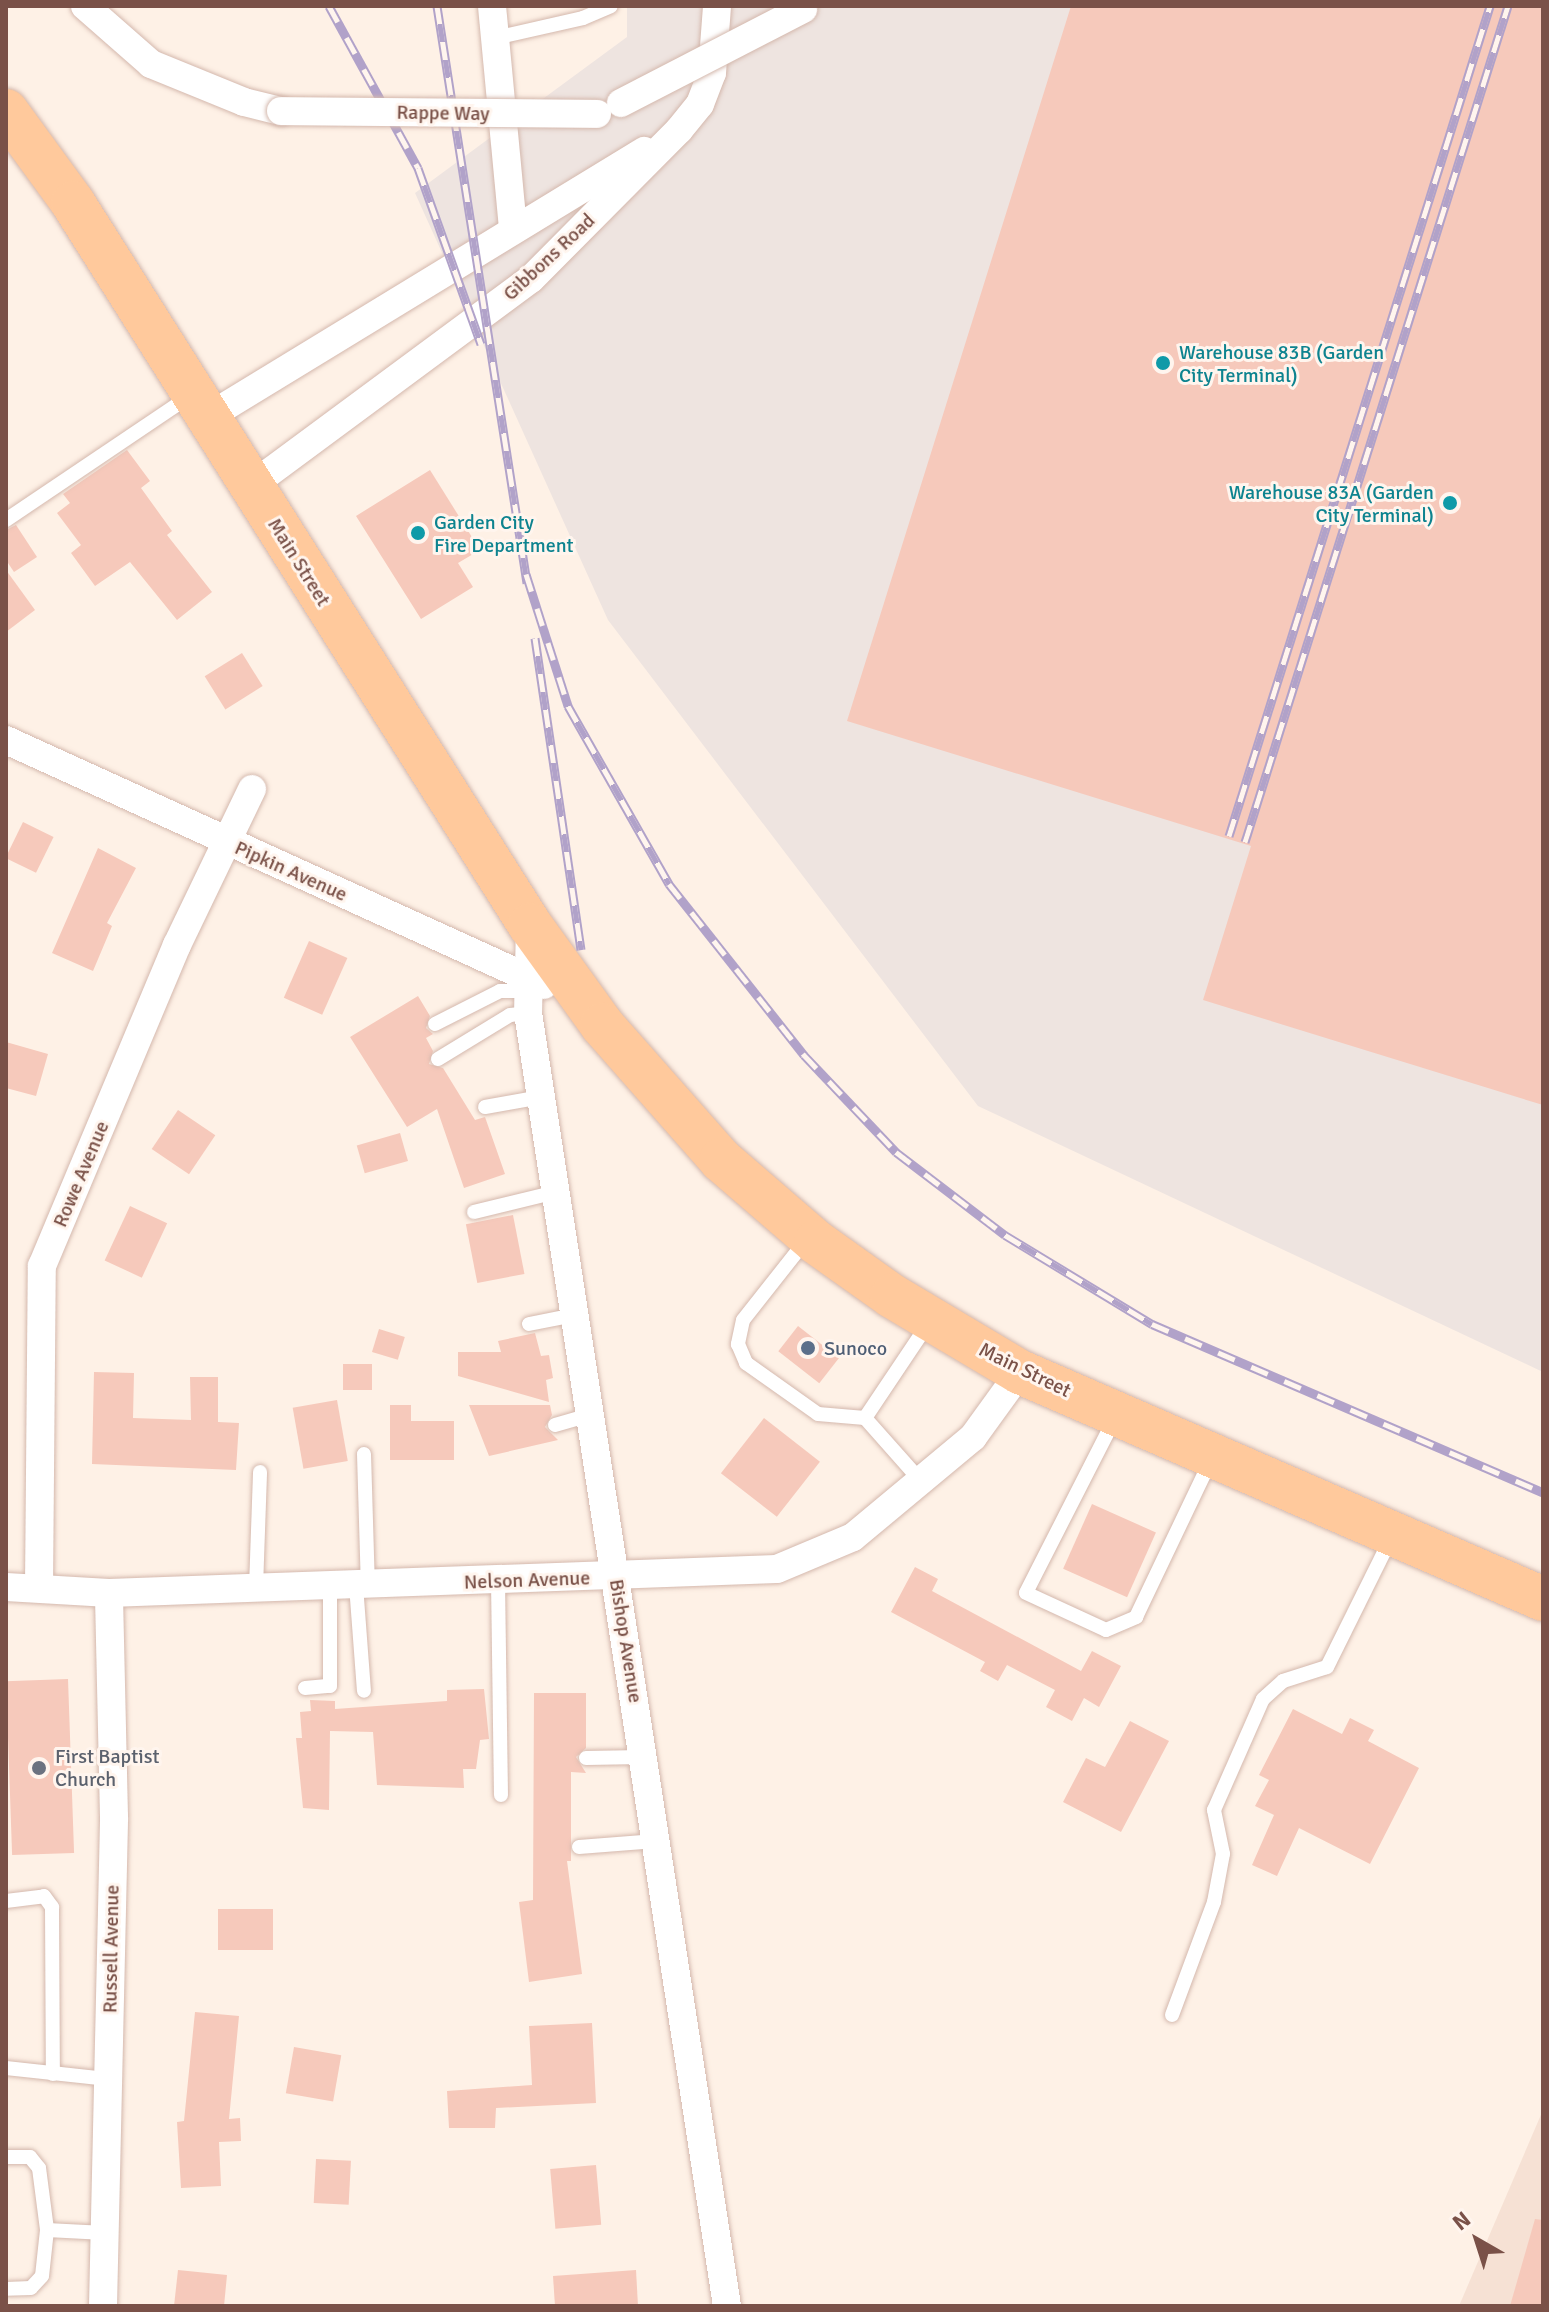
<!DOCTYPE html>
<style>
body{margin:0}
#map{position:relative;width:1549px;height:2312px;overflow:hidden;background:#fef1e6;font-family:Signika,sans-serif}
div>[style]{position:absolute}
.residential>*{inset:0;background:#f6e1d4}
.industrial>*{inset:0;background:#eee4e0}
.building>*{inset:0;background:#f6c9bb;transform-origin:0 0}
.roads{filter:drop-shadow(0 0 2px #d4b8ad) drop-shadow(0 0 2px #d4b8ad)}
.service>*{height:14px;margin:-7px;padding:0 7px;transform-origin:7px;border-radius:7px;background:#fff}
.minor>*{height:28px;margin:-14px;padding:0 14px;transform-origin:14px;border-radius:14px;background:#fff}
.primary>*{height:44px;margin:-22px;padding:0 22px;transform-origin:22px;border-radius:22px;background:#ffc99c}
.rail>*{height:9px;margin-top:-4.5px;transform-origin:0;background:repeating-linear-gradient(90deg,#fff5ee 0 18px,#b1a2c9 0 36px);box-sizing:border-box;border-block:2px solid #b1a2c9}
.bridges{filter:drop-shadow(0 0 2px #d4b8ad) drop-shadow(0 0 2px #d4b8ad)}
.minor-bridge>*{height:28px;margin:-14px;padding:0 14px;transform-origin:14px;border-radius:14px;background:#fff}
.dots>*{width:22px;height:22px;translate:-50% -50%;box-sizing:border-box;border:4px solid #fff5ee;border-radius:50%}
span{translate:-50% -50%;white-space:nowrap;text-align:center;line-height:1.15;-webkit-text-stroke:6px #fff5ee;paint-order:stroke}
.street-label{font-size:20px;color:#7a5148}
.culture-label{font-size:20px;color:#0d838f}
.left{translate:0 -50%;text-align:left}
.right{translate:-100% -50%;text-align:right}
.service-label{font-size:20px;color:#4e5e75}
.worship-label{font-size:20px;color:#5b616d}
.frame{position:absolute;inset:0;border:8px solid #7a5148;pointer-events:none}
.north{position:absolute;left:1437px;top:2200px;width:80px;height:80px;-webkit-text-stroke:6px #fff5ee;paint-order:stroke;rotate:321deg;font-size:22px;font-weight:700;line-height:32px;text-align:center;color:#7a5148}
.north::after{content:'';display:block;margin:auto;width:28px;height:36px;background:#7a5148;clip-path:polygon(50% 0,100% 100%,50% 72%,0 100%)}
</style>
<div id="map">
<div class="residential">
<div style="clip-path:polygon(1543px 2110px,1543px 2306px,1459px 2306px)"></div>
</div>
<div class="industrial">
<div style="clip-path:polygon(627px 6px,1543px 6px,1543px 1372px,978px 1106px,608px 620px,415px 193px,627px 37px)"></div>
</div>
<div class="building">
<div style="clip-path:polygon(1071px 6px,1543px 6px,1543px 1105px,1203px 1000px,1251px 846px,847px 721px)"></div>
<div style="clip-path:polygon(127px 450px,150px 481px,141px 488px,172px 531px,167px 535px,212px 592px,177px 620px,130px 562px,95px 586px,71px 553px,81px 545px,57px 513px,70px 503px,63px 494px)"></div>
<div style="clip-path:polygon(430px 470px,480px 550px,458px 563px,473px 587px,421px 619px,356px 516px)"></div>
<div style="clip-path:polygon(16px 525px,37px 557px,14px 572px,6px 560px,6px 530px)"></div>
<div style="clip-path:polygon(6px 570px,35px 610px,6px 632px)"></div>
<div style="left:242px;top:653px;width:39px;height:44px;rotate:58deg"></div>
<div style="left:23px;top:822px;width:34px;height:40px;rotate:26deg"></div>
<div style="clip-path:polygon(98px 848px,136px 868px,107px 923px,112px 926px,93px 971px,52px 953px)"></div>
<div style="left:309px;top:941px;width:42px;height:62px;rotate:24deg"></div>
<div style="clip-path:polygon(418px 996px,430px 1016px,426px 1028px,433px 1034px,426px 1038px,433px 1051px,429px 1064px,443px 1068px,475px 1120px,485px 1117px,505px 1174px,464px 1188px,437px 1109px,407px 1127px,350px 1037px)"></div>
<div style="clip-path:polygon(6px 1042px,48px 1054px,36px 1096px,6px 1088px)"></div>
<div style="left:178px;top:1110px;width:45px;height:47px;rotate:34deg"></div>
<div style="left:400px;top:1133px;width:29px;height:45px;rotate:74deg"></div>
<div style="left:130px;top:1206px;width:41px;height:60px;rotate:25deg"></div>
<div style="left:513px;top:1215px;width:60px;height:48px;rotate:79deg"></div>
<div style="left:798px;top:1326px;width:52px;height:32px;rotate:38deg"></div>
<div style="left:379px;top:1329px;width:27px;height:24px;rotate:17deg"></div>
<div style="clip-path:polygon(535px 1333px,541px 1356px,549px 1355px,553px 1378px,546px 1380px,549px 1402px,458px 1376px,458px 1352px,501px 1352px,498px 1341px)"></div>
<div style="left:343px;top:1364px;width:29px;height:26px"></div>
<div style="clip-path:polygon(94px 1372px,134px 1373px,133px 1418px,191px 1420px,190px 1377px,218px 1377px,218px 1422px,239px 1423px,236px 1470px,92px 1464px)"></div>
<div style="left:337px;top:1400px;width:62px;height:45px;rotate:80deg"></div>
<div style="clip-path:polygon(390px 1405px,411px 1405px,411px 1421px,454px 1421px,454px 1460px,390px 1460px)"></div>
<div style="clip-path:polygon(469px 1405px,550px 1405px,552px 1415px,545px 1427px,558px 1440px,489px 1456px)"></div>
<div style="left:764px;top:1418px;width:71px;height:70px;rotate:38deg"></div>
<div style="left:1092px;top:1504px;width:70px;height:71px;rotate:24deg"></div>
<div style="clip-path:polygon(915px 1567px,938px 1579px,932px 1591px,1081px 1671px,1092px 1651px,1121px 1666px,1099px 1707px,1084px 1698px,1072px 1721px,1046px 1707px,1055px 1690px,1007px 1665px,998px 1681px,980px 1671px,985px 1662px,891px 1612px)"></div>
<div style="left:68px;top:1679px;width:174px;height:62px;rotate:88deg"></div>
<div style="clip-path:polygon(484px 1689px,489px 1739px,480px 1740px,476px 1769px,463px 1769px,464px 1788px,377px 1785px,373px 1732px,330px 1731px,329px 1810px,303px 1808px,296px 1738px,302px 1738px,300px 1712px,311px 1711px,310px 1700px,335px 1701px,335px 1709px,447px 1701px,447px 1690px)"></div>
<div style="clip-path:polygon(534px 1693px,586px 1693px,586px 1748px,576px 1757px,586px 1773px,571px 1772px,571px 1861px,567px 1861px,582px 1974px,529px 1982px,519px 1902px,533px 1900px)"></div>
<div style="clip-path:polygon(1293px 1709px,1342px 1734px,1350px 1718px,1374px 1730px,1368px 1741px,1419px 1768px,1370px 1864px,1299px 1828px,1277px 1876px,1252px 1865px,1274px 1815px,1255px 1806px,1269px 1780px,1259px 1775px)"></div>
<div style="clip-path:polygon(1130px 1721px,1169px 1741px,1121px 1832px,1063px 1802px,1086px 1758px,1105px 1767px)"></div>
<div style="left:218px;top:1909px;width:55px;height:41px"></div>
<div style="clip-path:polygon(195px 2012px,239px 2016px,229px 2119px,240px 2118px,241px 2141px,219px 2142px,221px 2186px,181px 2188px,177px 2122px,184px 2121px)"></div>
<div style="clip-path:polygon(592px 2023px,596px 2103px,496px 2108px,495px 2128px,449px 2128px,447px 2091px,532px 2085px,529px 2026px)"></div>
<div style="left:294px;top:2047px;width:48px;height:47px;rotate:10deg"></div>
<div style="left:316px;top:2159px;width:35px;height:44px;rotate:3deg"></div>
<div style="left:596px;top:2165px;width:60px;height:46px;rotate:85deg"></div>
<div style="clip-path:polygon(1535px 2219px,1543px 2220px,1543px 2306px,1510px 2306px)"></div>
<div style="clip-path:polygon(178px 2270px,227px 2275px,224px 2306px,174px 2306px)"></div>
<div style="clip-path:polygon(636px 2270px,638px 2306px,555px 2306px,553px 2276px)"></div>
</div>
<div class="roads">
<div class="service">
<div style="left:495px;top:38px;width:90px;rotate:-12.8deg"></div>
<div style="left:583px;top:18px;width:30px;rotate:-23deg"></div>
<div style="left:6px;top:520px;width:222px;rotate:-34deg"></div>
<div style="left:435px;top:1024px;width:73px;rotate:-26.9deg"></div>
<div style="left:500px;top:991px;width:29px"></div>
<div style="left:438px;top:1059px;width:84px;rotate:-31.4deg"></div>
<div style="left:510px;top:1015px;width:18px;rotate:-6deg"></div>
<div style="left:485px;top:1107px;width:57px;rotate:-10.1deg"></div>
<div style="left:474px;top:1212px;width:84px;rotate:-13.7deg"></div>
<div style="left:807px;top:1239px;width:103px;rotate:128.3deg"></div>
<div style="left:743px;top:1320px;width:25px;rotate:102deg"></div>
<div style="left:738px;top:1344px;width:21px;rotate:67deg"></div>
<div style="left:746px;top:1363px;width:88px;rotate:35.3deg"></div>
<div style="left:818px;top:1414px;width:47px;rotate:4.9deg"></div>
<div style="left:529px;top:1324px;width:47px;rotate:-11.1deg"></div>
<div style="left:1115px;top:1418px;width:196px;rotate:117deg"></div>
<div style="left:1026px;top:1593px;width:88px;rotate:24.8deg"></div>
<div style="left:1106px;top:1630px;width:33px;rotate:-23deg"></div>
<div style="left:1136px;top:1617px;width:174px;rotate:-64.5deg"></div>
<div style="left:555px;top:1425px;width:37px;rotate:-16deg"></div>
<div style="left:364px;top:1454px;width:131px;rotate:88.3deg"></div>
<div style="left:920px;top:1480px;width:83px;rotate:-131.6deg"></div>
<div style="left:865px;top:1418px;width:113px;rotate:-56.2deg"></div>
<div style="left:498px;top:1581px;width:214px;rotate:89.2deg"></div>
<div style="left:356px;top:1585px;width:106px;rotate:85.7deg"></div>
<div style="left:256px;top:1588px;width:116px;rotate:-88deg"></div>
<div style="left:305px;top:1688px;width:25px;rotate:-5deg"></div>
<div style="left:330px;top:1686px;width:100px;rotate:-90deg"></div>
<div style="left:586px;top:1758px;width:57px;rotate:-1deg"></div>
<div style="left:579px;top:1847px;width:77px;rotate:-4.5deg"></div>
<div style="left:6px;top:1901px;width:38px;rotate:-7deg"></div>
<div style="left:44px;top:1896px;width:14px;rotate:54deg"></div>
<div style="left:52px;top:1907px;width:167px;rotate:89.7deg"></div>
<div style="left:1172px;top:2015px;width:121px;rotate:-69.6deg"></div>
<div style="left:1214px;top:1902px;width:49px;rotate:-79.4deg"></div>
<div style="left:1223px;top:1854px;width:45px;rotate:-101.6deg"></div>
<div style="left:1214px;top:1810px;width:121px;rotate:-66.2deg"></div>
<div style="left:1263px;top:1699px;width:27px;rotate:-42deg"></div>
<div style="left:1283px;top:1681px;width:46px;rotate:-17.7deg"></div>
<div style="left:1327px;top:1667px;width:144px;rotate:-63.6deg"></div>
<div style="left:6px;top:2068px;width:103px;rotate:6.2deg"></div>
<div style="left:6px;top:2157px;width:24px"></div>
<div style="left:30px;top:2157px;width:14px;rotate:51deg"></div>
<div style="left:39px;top:2168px;width:63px;rotate:82.6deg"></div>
<div style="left:47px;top:2230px;width:46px;rotate:96.2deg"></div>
<div style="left:42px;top:2276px;width:16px;rotate:133deg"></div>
<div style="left:31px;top:2288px;width:25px;rotate:178deg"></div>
<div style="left:47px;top:2230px;width:58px;rotate:3deg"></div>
</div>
<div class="minor">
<div style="left:85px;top:6px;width:88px;rotate:41.3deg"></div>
<div style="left:151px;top:64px;width:100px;rotate:22.2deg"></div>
<div style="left:244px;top:102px;width:38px;rotate:14deg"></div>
<div style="left:492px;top:6px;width:224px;rotate:84.6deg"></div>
<div style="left:208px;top:417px;width:511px;rotate:-31.39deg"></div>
<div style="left:251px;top:486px;width:348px;rotate:-36.5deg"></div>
<div style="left:531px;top:279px;width:210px;rotate:-45.2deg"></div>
<div style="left:679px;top:130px;width:33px;rotate:-51deg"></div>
<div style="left:700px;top:104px;width:33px;rotate:-69deg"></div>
<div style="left:712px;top:73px;width:67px;rotate:-85.7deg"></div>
<div style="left:6px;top:740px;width:591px;rotate:24.48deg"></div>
<div style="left:530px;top:926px;width:87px;rotate:91.3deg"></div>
<div style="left:528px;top:1013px;width:1308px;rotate:81.25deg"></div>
<div style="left:6px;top:1587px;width:103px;rotate:3.3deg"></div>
<div style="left:109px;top:1593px;width:668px;rotate:-2.06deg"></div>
<div style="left:777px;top:1569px;width:82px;rotate:-22.8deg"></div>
<div style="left:853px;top:1537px;width:156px;rotate:-39.8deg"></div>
<div style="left:973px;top:1437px;width:80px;rotate:-54.1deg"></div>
<div style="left:39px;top:1587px;width:321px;rotate:-89.5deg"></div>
<div style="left:42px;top:1266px;width:348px;rotate:-67.2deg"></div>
<div style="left:177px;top:945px;width:173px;rotate:-64.3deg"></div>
<div style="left:103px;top:2306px;width:489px;rotate:-88.7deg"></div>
<div style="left:114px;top:1817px;width:224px;rotate:-91.3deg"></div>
</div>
<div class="primary">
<div style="left:6px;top:111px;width:114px;rotate:53.9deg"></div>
<div style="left:73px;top:203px;width:854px;rotate:57.67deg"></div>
<div style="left:530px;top:925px;width:123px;rotate:54.2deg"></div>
<div style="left:602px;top:1025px;width:180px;rotate:48.6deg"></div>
<div style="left:721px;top:1160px;width:125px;rotate:40.8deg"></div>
<div style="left:816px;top:1242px;width:93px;rotate:35.4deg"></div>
<div style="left:892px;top:1296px;width:149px;rotate:30.7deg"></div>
<div style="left:1020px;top:1372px;width:570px;rotate:23.46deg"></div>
</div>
</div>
<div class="rail">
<div style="left:329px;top:6px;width:185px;rotate:61.2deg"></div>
<div style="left:418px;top:168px;width:187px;rotate:70.3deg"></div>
<div style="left:437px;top:6px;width:584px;rotate:81.13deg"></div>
<div style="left:526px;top:574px;width:139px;rotate:72.3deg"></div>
<div style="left:568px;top:706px;width:205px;rotate:60.4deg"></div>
<div style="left:669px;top:884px;width:218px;rotate:51.7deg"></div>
<div style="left:804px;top:1055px;width:134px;rotate:46.5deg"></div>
<div style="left:896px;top:1152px;width:137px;rotate:37.3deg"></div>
<div style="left:1005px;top:1235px;width:172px;rotate:31.2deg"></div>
<div style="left:1152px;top:1324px;width:426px;rotate:23.3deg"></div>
<div style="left:535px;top:638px;width:315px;rotate:81.6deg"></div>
<div style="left:1229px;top:836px;width:870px;rotate:-72.54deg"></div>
<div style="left:1245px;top:842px;width:876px;rotate:-72.54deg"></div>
</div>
<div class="bridges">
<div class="minor-bridge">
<div style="left:621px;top:103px;width:205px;rotate:-27.3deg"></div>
<div style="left:281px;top:111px;width:316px;rotate:0.5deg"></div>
</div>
</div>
<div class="dots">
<div style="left:1163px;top:363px;background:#0f9aa8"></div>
<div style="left:1450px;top:503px;background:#0f9aa8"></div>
<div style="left:418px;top:533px;background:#0f9aa8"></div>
<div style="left:808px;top:1348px;background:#5c6f8a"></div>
<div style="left:39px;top:1768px;background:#6b7280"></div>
</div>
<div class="street-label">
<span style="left:443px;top:113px;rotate:1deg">Rappe Way</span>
<span style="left:549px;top:257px;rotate:-43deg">Gibbons Road</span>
<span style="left:299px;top:562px;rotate:58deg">Main Street</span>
<span style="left:291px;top:871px;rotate:24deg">Pipkin Avenue</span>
<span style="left:81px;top:1174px;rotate:-67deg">Rowe Avenue</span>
<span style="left:1025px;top:1370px;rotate:26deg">Main Street</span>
<span style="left:527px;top:1580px;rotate:-2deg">Nelson Avenue</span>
<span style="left:626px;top:1641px;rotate:81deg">Bishop Avenue</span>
<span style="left:111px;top:1949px;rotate:-89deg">Russell Avenue</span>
</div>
<div class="culture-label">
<span class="left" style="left:1179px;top:364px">Warehouse 83B (Garden<br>City Terminal)</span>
<span class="right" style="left:1434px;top:504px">Warehouse 83A (Garden<br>City Terminal)</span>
<span class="left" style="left:434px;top:534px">Garden City<br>Fire Department</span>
</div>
<div class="service-label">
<span class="left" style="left:824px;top:1348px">Sunoco</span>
</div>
<div class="worship-label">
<span class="left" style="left:55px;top:1768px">First Baptist<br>Church</span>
</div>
<div class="frame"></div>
<div class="north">N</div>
</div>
